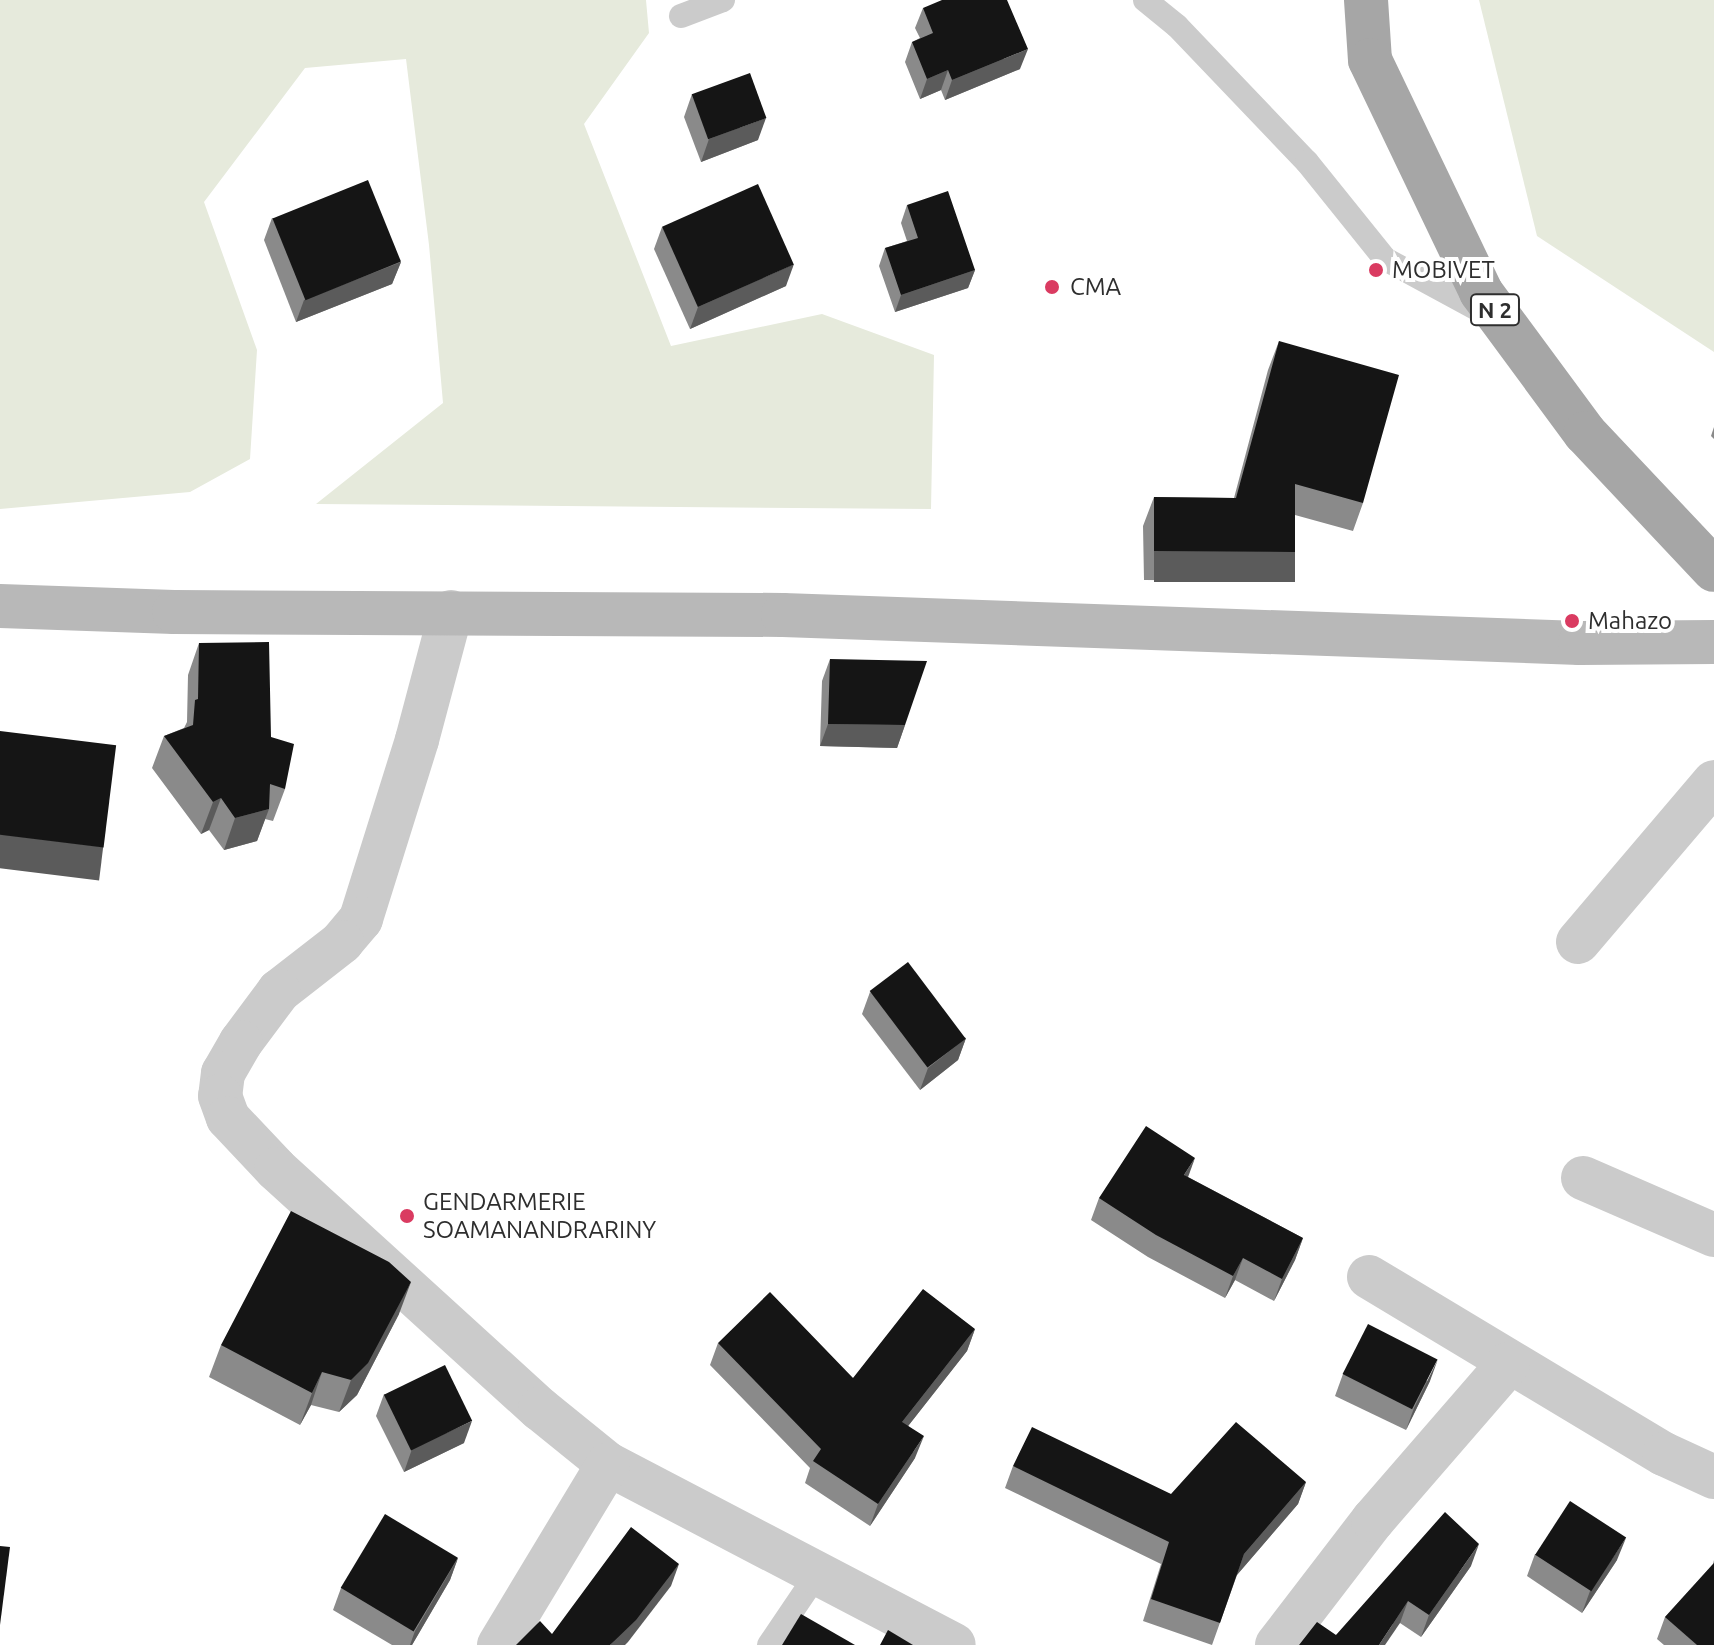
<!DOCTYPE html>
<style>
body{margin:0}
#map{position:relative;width:1714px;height:1645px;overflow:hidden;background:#fff;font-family:Ubuntu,sans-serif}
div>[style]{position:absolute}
.green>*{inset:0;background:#e6eadc}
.lane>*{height:24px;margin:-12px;padding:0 12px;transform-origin:12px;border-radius:12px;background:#cbcbcb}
.street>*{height:44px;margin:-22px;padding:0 22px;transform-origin:22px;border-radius:22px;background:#cbcbcb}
.secondary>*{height:44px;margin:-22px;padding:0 22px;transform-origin:22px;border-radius:22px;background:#b8b8b8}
.primary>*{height:44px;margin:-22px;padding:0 22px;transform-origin:22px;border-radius:22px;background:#a6a6a6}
.wall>*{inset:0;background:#8a8a8a}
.shaded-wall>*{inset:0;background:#5b5b5b;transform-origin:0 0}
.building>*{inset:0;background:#151515;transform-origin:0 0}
.dots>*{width:22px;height:22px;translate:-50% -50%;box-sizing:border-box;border:4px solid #fff;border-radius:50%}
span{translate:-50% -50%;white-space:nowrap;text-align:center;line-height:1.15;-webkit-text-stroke:8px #fff;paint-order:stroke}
.shield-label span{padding:2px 6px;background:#fff;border:2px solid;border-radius:6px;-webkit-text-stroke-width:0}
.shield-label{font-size:22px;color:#2e2e2e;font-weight:700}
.poi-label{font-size:24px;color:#2e2e2e}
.left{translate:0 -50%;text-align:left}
</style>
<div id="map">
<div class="green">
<div style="clip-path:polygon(0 0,646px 0,649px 33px,584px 124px,671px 346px,822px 314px,934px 355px,931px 509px,316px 504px,443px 403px,429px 245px,406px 59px,305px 68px,204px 202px,257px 350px,250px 459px,190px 492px,0 509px)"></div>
<div style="clip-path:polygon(1479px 0,1714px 0,1714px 352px,1537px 236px)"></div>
</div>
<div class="lane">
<div style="left:1145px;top:0;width:41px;rotate:39.1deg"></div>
<div style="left:1177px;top:26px;width:188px;rotate:46.3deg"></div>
<div style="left:1307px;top:162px;width:124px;rotate:51.2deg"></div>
<div style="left:1385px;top:259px;width:117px;rotate:28.5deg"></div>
<div style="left:681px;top:16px;width:45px;rotate:-20.9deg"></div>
<div style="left:769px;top:1645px;width:86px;rotate:-55.9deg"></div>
</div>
<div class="street">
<div style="left:451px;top:612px;width:132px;rotate:104.9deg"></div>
<div style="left:417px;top:740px;width:188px;rotate:107.4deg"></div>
<div style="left:361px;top:919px;width:30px;rotate:130deg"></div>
<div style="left:342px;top:942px;width:80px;rotate:142.1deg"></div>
<div style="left:279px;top:991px;width:64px;rotate:126.7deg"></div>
<div style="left:241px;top:1042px;width:36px;rotate:120deg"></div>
<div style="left:223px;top:1073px;width:23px;rotate:97deg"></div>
<div style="left:220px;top:1096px;width:23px;rotate:70deg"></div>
<div style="left:228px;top:1118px;width:70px;rotate:46.7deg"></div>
<div style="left:276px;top:1169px;width:357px;rotate:42.3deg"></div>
<div style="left:540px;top:1409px;width:87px;rotate:39deg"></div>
<div style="left:608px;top:1464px;width:390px;rotate:27.6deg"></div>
<div style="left:1578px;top:942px;width:210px;rotate:-49.6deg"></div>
<div style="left:1583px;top:1178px;width:143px;rotate:23.5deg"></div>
<div style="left:1369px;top:1277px;width:344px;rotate:31deg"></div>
<div style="left:1664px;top:1454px;width:55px;rotate:24.7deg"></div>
<div style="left:499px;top:1645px;width:211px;rotate:-58.9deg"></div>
<div style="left:1277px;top:1645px;width:158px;rotate:-52.5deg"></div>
<div style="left:1373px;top:1520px;width:206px;rotate:-49.1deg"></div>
</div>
<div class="secondary">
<div style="left:0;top:606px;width:174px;rotate:2deg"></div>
<div style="left:174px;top:612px;width:609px;rotate:0.28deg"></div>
<div style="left:783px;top:615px;width:797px;rotate:2.01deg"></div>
<div style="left:1580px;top:643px;width:134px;rotate:-0.4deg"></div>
</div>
<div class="primary">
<div style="left:1366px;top:0;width:60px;rotate:86.2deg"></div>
<div style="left:1370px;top:60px;width:257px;rotate:64.4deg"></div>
<div style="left:1481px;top:292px;width:175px;rotate:53.6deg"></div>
<div style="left:1585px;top:433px;width:188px;rotate:46.7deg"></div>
</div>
<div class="wall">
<div style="clip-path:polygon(923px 8px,1020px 69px,945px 100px,941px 90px,920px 99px,905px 62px,912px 42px,920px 38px,915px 28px)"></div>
<div style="clip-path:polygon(692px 94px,758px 140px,701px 162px,684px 117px)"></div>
<div style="clip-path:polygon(907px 205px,975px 270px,968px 288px,895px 312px,879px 266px,885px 248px,907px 241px,901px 223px)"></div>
<div style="clip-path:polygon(272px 218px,401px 262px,392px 284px,296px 322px,264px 240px)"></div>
<div style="clip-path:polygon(662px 227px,786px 286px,690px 329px,654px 249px)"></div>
<div style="clip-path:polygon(1279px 341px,1363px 503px,1353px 531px,1295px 515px,1295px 552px,1284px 581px,1144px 580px,1143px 526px,1154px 497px,1234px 498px,1268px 370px)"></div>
<div style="clip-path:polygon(1714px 427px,1714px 439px,1711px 436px)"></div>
<div style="clip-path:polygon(199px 643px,271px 737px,285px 789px,273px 821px,265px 819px,257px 841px,224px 850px,209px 830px,201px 834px,152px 768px,164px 736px,184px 728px,187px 722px,188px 675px)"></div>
<div style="clip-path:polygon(830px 659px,905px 725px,897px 748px,820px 746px,822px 681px)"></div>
<div style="clip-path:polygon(870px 992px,966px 1038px,958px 1060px,920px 1090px,862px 1014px)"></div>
<div style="clip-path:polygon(1188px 1177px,1303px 1238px,1295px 1260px,1274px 1301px,1235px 1280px,1225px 1298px,1148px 1257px,1091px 1220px,1099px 1198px)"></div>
<div style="clip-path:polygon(399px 1314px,357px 1395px,339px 1412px,311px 1405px,300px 1425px,209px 1377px,221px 1345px)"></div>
<div style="clip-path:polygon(975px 1329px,967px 1351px,908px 1426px,915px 1458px,870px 1526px,805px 1483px,810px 1468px,710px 1365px,718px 1343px,853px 1378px)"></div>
<div style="clip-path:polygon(1343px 1374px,1430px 1381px,1406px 1430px,1335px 1396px)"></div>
<div style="clip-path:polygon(384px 1394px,464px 1443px,404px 1472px,376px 1416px)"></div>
<div style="clip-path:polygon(1013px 1466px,1171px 1494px,1306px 1482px,1298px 1504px,1237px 1575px,1212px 1645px,1143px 1621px,1161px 1564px,1005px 1488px)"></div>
<div style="clip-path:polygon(1535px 1554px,1617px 1560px,1582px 1613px,1527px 1576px)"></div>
<div style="clip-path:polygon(458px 1558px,450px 1580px,412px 1645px,392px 1645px,333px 1610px,341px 1588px)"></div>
<div style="clip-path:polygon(1714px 1560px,1714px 1645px,1664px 1645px,1657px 1639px,1665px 1617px,1713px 1564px)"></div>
<div style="clip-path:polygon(1471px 1566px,1421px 1637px,1400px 1623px,1336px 1635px)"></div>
</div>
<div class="shaded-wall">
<div style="clip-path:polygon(1028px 49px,1020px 69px,945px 100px,952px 80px)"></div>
<div style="clip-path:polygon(948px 70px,941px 90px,920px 99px,927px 79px)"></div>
<div style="clip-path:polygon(766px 118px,758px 140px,701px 162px,709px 139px)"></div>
<div style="clip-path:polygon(401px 262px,392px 284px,296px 322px,304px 300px)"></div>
<div style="clip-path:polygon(794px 264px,786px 286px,690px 329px,698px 307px)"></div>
<div style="clip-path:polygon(975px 270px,968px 288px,895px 312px,901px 295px)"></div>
<div style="left:1154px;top:551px;width:141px;height:31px"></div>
<div style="clip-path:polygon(828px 724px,905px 725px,897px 748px,820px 746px)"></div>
<div style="clip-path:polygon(221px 798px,209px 830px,201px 834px,213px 802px)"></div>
<div style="clip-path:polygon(269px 809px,257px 841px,224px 850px,235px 818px)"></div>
<div style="left:0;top:834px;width:104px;height:34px;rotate:7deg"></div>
<div style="clip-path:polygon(966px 1038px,958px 1060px,920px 1090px,928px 1068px)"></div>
<div style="clip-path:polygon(1195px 1158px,1187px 1180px,1184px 1175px)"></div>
<div style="clip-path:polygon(1303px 1238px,1295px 1260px,1274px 1301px,1282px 1279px)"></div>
<div style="clip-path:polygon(1243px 1258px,1235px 1280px,1225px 1298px,1233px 1276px)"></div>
<div style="clip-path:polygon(411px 1282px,399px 1314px,357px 1395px,339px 1412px,351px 1380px)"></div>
<div style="clip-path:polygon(975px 1329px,967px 1351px,894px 1444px,902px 1422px)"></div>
<div style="clip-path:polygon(1438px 1359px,1430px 1381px,1406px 1430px,1414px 1408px)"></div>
<div style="clip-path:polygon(322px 1372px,311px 1405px,300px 1425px,312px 1393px)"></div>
<div style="clip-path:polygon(472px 1421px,464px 1443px,404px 1472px,412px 1449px)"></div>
<div style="clip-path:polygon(924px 1436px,915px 1458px,870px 1526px,878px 1504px)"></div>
<div style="clip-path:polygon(1306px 1482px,1298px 1504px,1236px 1576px,1244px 1554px)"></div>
<div style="clip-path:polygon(1626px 1538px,1617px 1560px,1582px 1613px,1590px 1591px)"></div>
<div style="clip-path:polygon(1479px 1544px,1471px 1566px,1421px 1637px,1429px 1615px)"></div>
<div style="clip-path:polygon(458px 1558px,450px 1580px,412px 1645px,410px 1645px,415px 1631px)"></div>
<div style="clip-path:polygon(679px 1564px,671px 1586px,628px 1642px,625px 1645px,610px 1645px)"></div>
<div style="clip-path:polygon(1408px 1601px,1400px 1623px,1385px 1645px,1379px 1645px)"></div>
</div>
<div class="building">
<div style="clip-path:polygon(942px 0,1007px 0,1028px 49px,952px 80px,948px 70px,927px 79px,912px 42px,933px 33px,923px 8px)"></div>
<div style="left:750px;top:73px;width:48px;height:62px;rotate:70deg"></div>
<div style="left:368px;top:180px;width:88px;height:103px;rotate:68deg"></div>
<div style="left:758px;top:184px;width:88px;height:105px;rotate:66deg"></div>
<div style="clip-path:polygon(948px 191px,975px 270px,901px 295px,885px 248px,918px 238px,907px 205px)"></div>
<div style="clip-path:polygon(1279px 341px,1399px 375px,1363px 503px,1295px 484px,1295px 552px,1154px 551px,1154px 497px,1236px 498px)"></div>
<div style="clip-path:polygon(269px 642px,271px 737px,294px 744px,285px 789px,270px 784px,269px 809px,235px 818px,221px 798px,213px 802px,164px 736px,193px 725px,195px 700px,198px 699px,199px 643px)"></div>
<div style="clip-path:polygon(830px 659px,927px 661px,905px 725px,828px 724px)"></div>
<div style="left:0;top:731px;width:117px;height:103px;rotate:7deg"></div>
<div style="left:908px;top:962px;width:96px;height:48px;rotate:53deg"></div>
<div style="clip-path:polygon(1146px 1126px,1195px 1158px,1184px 1175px,1303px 1238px,1282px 1279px,1243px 1258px,1233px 1276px,1156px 1235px,1099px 1198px)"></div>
<div style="clip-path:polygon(291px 1211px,389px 1262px,411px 1282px,368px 1363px,351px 1380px,322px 1372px,312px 1393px,221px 1345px)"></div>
<div style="clip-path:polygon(923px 1289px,975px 1329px,902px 1422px,924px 1436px,878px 1504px,813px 1461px,821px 1449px,718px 1343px,770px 1292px,853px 1378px)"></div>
<div style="left:1368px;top:1324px;width:78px;height:56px;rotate:27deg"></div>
<div style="left:445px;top:1365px;width:62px;height:68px;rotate:64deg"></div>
<div style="clip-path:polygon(1236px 1422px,1306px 1482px,1244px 1554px,1220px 1623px,1151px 1599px,1169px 1542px,1013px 1466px,1032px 1427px,1171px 1494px)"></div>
<div style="left:1570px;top:1501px;width:67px;height:64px;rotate:33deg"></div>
<div style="clip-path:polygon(1445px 1512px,1479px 1544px,1429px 1615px,1408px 1601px,1379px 1645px,1299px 1645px,1317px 1622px,1336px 1635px)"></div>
<div style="left:385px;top:1514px;width:85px;height:86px;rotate:31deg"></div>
<div style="clip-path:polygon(631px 1527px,679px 1564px,636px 1620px,610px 1645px,516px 1645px,540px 1621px,552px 1634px)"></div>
<div style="clip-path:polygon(0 1546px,10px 1547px,0 1625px)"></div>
<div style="clip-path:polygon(1714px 1563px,1714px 1645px,1697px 1645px,1665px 1617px)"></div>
<div style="clip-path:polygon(801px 1614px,855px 1645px,782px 1645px)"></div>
<div style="clip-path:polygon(888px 1630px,913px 1645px,880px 1645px)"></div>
</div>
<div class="dots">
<div style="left:1376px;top:270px;background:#da3b61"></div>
<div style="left:1052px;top:287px;background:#da3b61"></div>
<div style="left:1572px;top:621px;background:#da3b61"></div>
<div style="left:407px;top:1216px;background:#da3b61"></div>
</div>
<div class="shield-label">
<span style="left:1495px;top:310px">N 2</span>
</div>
<div class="poi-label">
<span class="left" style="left:1392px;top:270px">MOBIVET</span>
<span class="left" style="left:1070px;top:287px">CMA</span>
<span class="left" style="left:1588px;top:621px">Mahazo</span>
<span class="left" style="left:423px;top:1216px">GENDARMERIE<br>SOAMANANDRARINY</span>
</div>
</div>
